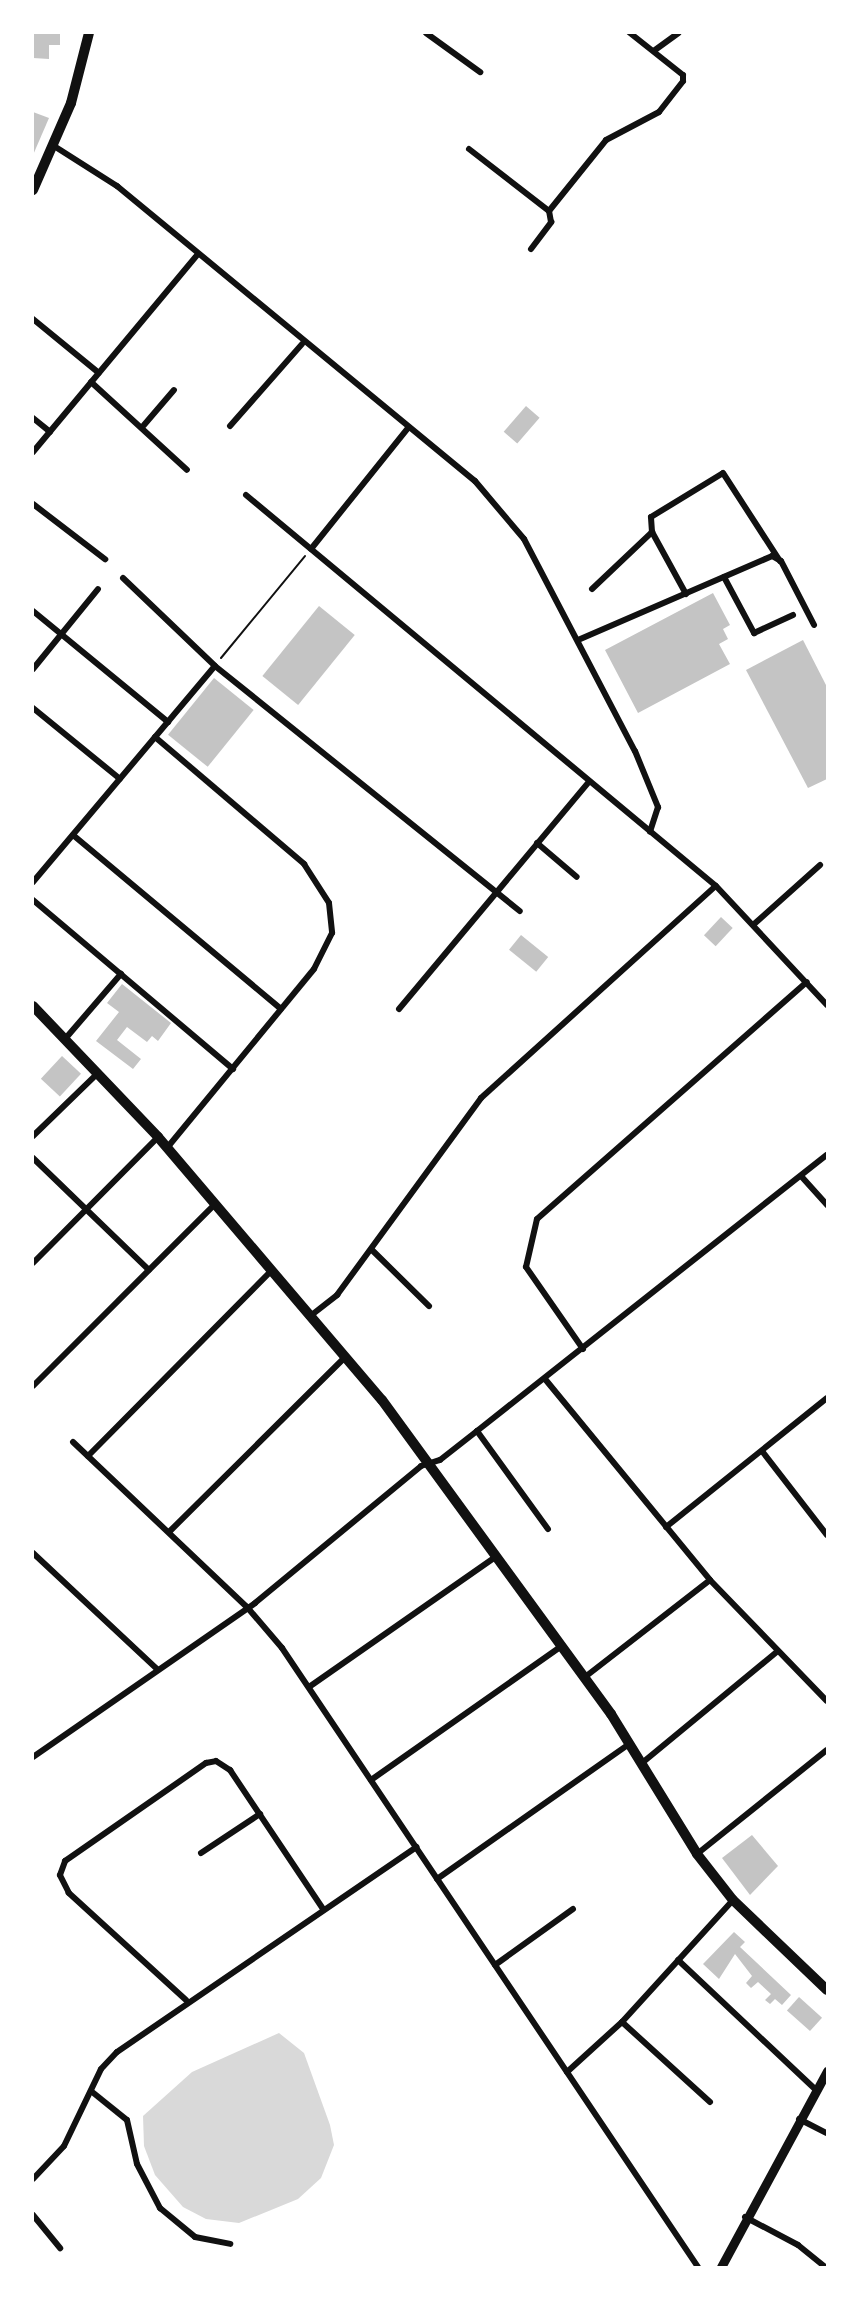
<!DOCTYPE html>
<style>
body{margin:0}
#map{position:relative;width:860px;height:2300px;overflow:hidden;background:#fff;font-family:"Golos Text",sans-serif}
div>[style]{position:absolute}
.water>*{inset:0;background:#d9d9d9}
.building>*{inset:0;background:#c4c4c4;transform-origin:0 0}
.path>*{height:2px;margin:-1px;padding:0 1px;transform-origin:1px;border-radius:1px;background:#111}
.minor>*{height:6px;margin:-3px;padding:0 3px;transform-origin:3px;border-radius:3px;background:#111}
.tertiary>*{height:9px;margin:-4.5px;padding:0 4.5px;transform-origin:4.5px;border-radius:4.5px;background:#111}
.secondary>*{height:10px;margin:-5px;padding:0 5px;transform-origin:5px;border-radius:5px;background:#111}
span{translate:-50% -50%;white-space:nowrap;text-align:center;line-height:1.15;-webkit-text-stroke:4.5px #fff;paint-order:stroke}
.frame{position:absolute;inset:0;border:34px solid #fff;pointer-events:none}
</style>
<div id="map">
<div class="water">
<div style="clip-path:polygon(279px 2033px,304px 2053px,330px 2125px,334px 2145px,321px 2178px,298px 2199px,239px 2223px,206px 2219px,183px 2207px,155px 2175px,144px 2146px,143px 2116px,192px 2072px)"></div>
</div>
<div class="building">
<div style="clip-path:polygon(33px 33px,60px 33px,60px 45px,49px 45px,49px 59px,33px 58px)"></div>
<div style="clip-path:polygon(33px 112px,49px 118px,33px 155px)"></div>
<div style="left:526px;top:406px;width:18px;height:34px;rotate:41deg"></div>
<div style="clip-path:polygon(713px 593px,730px 625px,723px 629px,728px 639px,719px 644px,730px 664px,638px 713px,605px 650px)"></div>
<div style="left:319px;top:606px;width:46px;height:90px;rotate:39deg"></div>
<div style="clip-path:polygon(803px 640px,827px 687px,827px 779px,808px 788px,746px 670px)"></div>
<div style="left:214px;top:678px;width:51px;height:73px;rotate:39deg"></div>
<div style="left:721px;top:917px;width:16px;height:25px;rotate:43deg"></div>
<div style="left:521px;top:935px;width:35px;height:19px;rotate:39deg"></div>
<div style="clip-path:polygon(122px 984px,171px 1023px,158px 1041px,152px 1036px,147px 1042px,127px 1027px,117px 1040px,141px 1059px,133px 1069px,96px 1041px,119px 1012px,107px 1003px)"></div>
<div style="left:62px;top:1056px;width:26px;height:31px;rotate:43deg"></div>
<div style="clip-path:polygon(752px 1835px,778px 1866px,750px 1895px,722px 1858px)"></div>
<div style="clip-path:polygon(734px 1932px,745px 1942px,740px 1947px,791px 1995px,782px 2005px,775px 1999px,770px 2004px,765px 2000px,771px 1994px,758px 1982px,751px 1988px,746px 1983px,752px 1976px,735px 1954px,719px 1979px,703px 1964px)"></div>
<div style="left:799px;top:1997px;width:31px;height:18px;rotate:42deg"></div>
</div>
<div class="path">
<div style="left:221px;top:658px;width:132px;rotate:-50.5deg"></div>
</div>
<div class="minor">
<div style="left:426px;top:33px;width:67px;rotate:35.8deg"></div>
<div style="left:655px;top:50px;width:29px;rotate:-36deg"></div>
<div style="left:54px;top:146px;width:75px;rotate:32.4deg"></div>
<div style="left:117px;top:186px;width:464px;rotate:39.5deg"></div>
<div style="left:475px;top:481px;width:76px;rotate:49.8deg"></div>
<div style="left:524px;top:539px;width:239px;rotate:62.4deg"></div>
<div style="left:635px;top:751px;width:61px;rotate:67.7deg"></div>
<div style="left:658px;top:807px;width:26px;rotate:108deg"></div>
<div style="left:469px;top:149px;width:101px;rotate:37.8deg"></div>
<div style="left:549px;top:211px;width:91px;rotate:-51.2deg"></div>
<div style="left:606px;top:140px;width:60px;rotate:-27.8deg"></div>
<div style="left:659px;top:112px;width:39px;rotate:-52deg"></div>
<div style="left:683px;top:81px;width:6px;rotate:-90deg"></div>
<div style="left:683px;top:75px;width:68px;rotate:-141.6deg"></div>
<div style="left:531px;top:249px;width:34px;rotate:-53deg"></div>
<div style="left:551px;top:222px;width:11px;rotate:-100deg"></div>
<div style="left:33px;top:319px;width:85px;rotate:39.3deg"></div>
<div style="left:91px;top:382px;width:130px;rotate:42.5deg"></div>
<div style="left:33px;top:418px;width:22px;rotate:39deg"></div>
<div style="left:144px;top:425px;width:46px;rotate:-49.4deg"></div>
<div style="left:230px;top:426px;width:109px;rotate:-48.7deg"></div>
<div style="left:33px;top:452px;width:256px;rotate:-50.2deg"></div>
<div style="left:246px;top:495px;width:611px;rotate:39.76deg"></div>
<div style="left:716px;top:886px;width:163px;rotate:47deg"></div>
<div style="left:33px;top:504px;width:91px;rotate:37.4deg"></div>
<div style="left:311px;top:549px;width:155px;rotate:-51.3deg"></div>
<div style="left:724px;top:577px;width:64px;rotate:61.8deg"></div>
<div style="left:754px;top:633px;width:43px;rotate:-24.8deg"></div>
<div style="left:123px;top:578px;width:127px;rotate:43.7deg"></div>
<div style="left:215px;top:666px;width:391px;rotate:38.8deg"></div>
<div style="left:592px;top:589px;width:83px;rotate:-43.5deg"></div>
<div style="left:686px;top:594px;width:71px;rotate:-118.7deg"></div>
<div style="left:652px;top:532px;width:15px;rotate:-94deg"></div>
<div style="left:651px;top:517px;width:84px;rotate:-31.4deg"></div>
<div style="left:723px;top:473px;width:105px;rotate:57.1deg"></div>
<div style="left:33px;top:611px;width:175px;rotate:39.4deg"></div>
<div style="left:578px;top:640px;width:211px;rotate:-23.4deg"></div>
<div style="left:772px;top:556px;width:10px;rotate:29deg"></div>
<div style="left:781px;top:561px;width:72px;rotate:62.7deg"></div>
<div style="left:33px;top:669px;width:103px;rotate:-50.9deg"></div>
<div style="left:33px;top:708px;width:112px;rotate:39.2deg"></div>
<div style="left:155px;top:737px;width:196px;rotate:40.4deg"></div>
<div style="left:304px;top:864px;width:46px;rotate:57.3deg"></div>
<div style="left:329px;top:903px;width:30px;rotate:84deg"></div>
<div style="left:332px;top:933px;width:40px;rotate:116.6deg"></div>
<div style="left:314px;top:969px;width:232px;rotate:129.4deg"></div>
<div style="left:73px;top:835px;width:271px;rotate:39.9deg"></div>
<div style="left:537px;top:843px;width:52px;rotate:40.4deg"></div>
<div style="left:33px;top:882px;width:282px;rotate:-49.9deg"></div>
<div style="left:33px;top:900px;width:262px;rotate:40.2deg"></div>
<div style="left:753px;top:925px;width:90px;rotate:-41.8deg"></div>
<div style="left:399px;top:1009px;width:296px;rotate:-50.1deg"></div>
<div style="left:65px;top:1039px;width:86px;rotate:-49.3deg"></div>
<div style="left:33px;top:1136px;width:91px;rotate:-44.1deg"></div>
<div style="left:33px;top:1158px;width:161px;rotate:44deg"></div>
<div style="left:801px;top:1176px;width:39px;rotate:48deg"></div>
<div style="left:372px;top:1250px;width:80px;rotate:44.5deg"></div>
<div style="left:33px;top:1263px;width:177px;rotate:-45.2deg"></div>
<div style="left:309px;top:1317px;width:36px;rotate:-38deg"></div>
<div style="left:337px;top:1295px;width:244px;rotate:-53.8deg"></div>
<div style="left:481px;top:1098px;width:316px;rotate:-42.1deg"></div>
<div style="left:583px;top:1349px;width:100px;rotate:-124.8deg"></div>
<div style="left:526px;top:1267px;width:49px;rotate:-77.1deg"></div>
<div style="left:537px;top:1219px;width:359px;rotate:-41.3deg"></div>
<div style="left:545px;top:1379px;width:260px;rotate:50.6deg"></div>
<div style="left:710px;top:1580px;width:168px;rotate:46deg"></div>
<div style="left:33px;top:1386px;width:257px;rotate:-45deg"></div>
<div style="left:477px;top:1431px;width:121px;rotate:54.1deg"></div>
<div style="left:73px;top:1442px;width:240px;rotate:43.5deg"></div>
<div style="left:247px;top:1607px;width:54px;rotate:49.5deg"></div>
<div style="left:282px;top:1648px;width:746px;rotate:56.1deg"></div>
<div style="left:762px;top:1451px;width:106px;rotate:52.3deg"></div>
<div style="left:88px;top:1456px;width:260px;rotate:-45.3deg"></div>
<div style="left:666px;top:1527px;width:206px;rotate:-38.7deg"></div>
<div style="left:169px;top:1532px;width:248px;rotate:-44.8deg"></div>
<div style="left:33px;top:1553px;width:170px;rotate:43.1deg"></div>
<div style="left:585px;top:1677px;width:158px;rotate:-37.8deg"></div>
<div style="left:309px;top:1687px;width:229px;rotate:-34.9deg"></div>
<div style="left:33px;top:1757px;width:270px;rotate:-34.7deg"></div>
<div style="left:255px;top:1603px;width:215px;rotate:-39.5deg"></div>
<div style="left:421px;top:1466px;width:20px;rotate:-18deg"></div>
<div style="left:440px;top:1460px;width:47px;rotate:-38.1deg"></div>
<div style="left:477px;top:1431px;width:446px;rotate:-38.3deg"></div>
<div style="left:642px;top:1763px;width:176px;rotate:-39.5deg"></div>
<div style="left:371px;top:1780px;width:233px;rotate:-35.1deg"></div>
<div style="left:201px;top:1853px;width:71px;rotate:-33.5deg"></div>
<div style="left:697px;top:1854px;width:166px;rotate:-38.7deg"></div>
<div style="left:437px;top:1879px;width:235px;rotate:-35.1deg"></div>
<div style="left:678px;top:1960px;width:190px;rotate:43.3deg"></div>
<div style="left:495px;top:1965px;width:96px;rotate:-35.7deg"></div>
<div style="left:186px;top:2000px;width:159px;rotate:-137.6deg"></div>
<div style="left:69px;top:1893px;width:20px;rotate:-117deg"></div>
<div style="left:60px;top:1875px;width:15px;rotate:-70deg"></div>
<div style="left:65px;top:1861px;width:172px;rotate:-34.8deg"></div>
<div style="left:206px;top:1763px;width:10px;rotate:-11deg"></div>
<div style="left:216px;top:1761px;width:17px;rotate:33deg"></div>
<div style="left:230px;top:1770px;width:167px;rotate:56.2deg"></div>
<div style="left:622px;top:2022px;width:119px;rotate:42.3deg"></div>
<div style="left:567px;top:2072px;width:74px;rotate:-42.3deg"></div>
<div style="left:622px;top:2022px;width:165px;rotate:-47.7deg"></div>
<div style="left:91px;top:2091px;width:46px;rotate:38.9deg"></div>
<div style="left:127px;top:2120px;width:45px;rotate:77.2deg"></div>
<div style="left:137px;top:2164px;width:50px;rotate:62.4deg"></div>
<div style="left:160px;top:2208px;width:45px;rotate:39.6deg"></div>
<div style="left:195px;top:2237px;width:36px;rotate:11deg"></div>
<div style="left:799px;top:2119px;width:31px;rotate:27deg"></div>
<div style="left:33px;top:2179px;width:45px;rotate:-46.8deg"></div>
<div style="left:64px;top:2146px;width:85px;rotate:-64.3deg"></div>
<div style="left:101px;top:2069px;width:23px;rotate:-47deg"></div>
<div style="left:117px;top:2052px;width:363px;rotate:-34.4deg"></div>
<div style="left:33px;top:2215px;width:43px;rotate:50.7deg"></div>
<div style="left:745px;top:2217px;width:60px;rotate:27.8deg"></div>
<div style="left:798px;top:2245px;width:35px;rotate:39deg"></div>
</div>
<div class="tertiary">
<div style="left:721px;top:2267px;width:223px;rotate:-61.6deg"></div>
</div>
<div class="secondary">
<div style="left:33px;top:190px;width:95px;rotate:-66.4deg"></div>
<div style="left:71px;top:103px;width:72px;rotate:-75.6deg"></div>
<div style="left:33px;top:1006px;width:181px;rotate:46.3deg"></div>
<div style="left:158px;top:1137px;width:345px;rotate:49.6deg"></div>
<div style="left:382px;top:1400px;width:389px;rotate:53.9deg"></div>
<div style="left:611px;top:1714px;width:164px;rotate:58.4deg"></div>
<div style="left:697px;top:1854px;width:58px;rotate:52deg"></div>
<div style="left:733px;top:1900px;width:130px;rotate:43.8deg"></div>
</div>
<div class="frame"></div>
</div>
